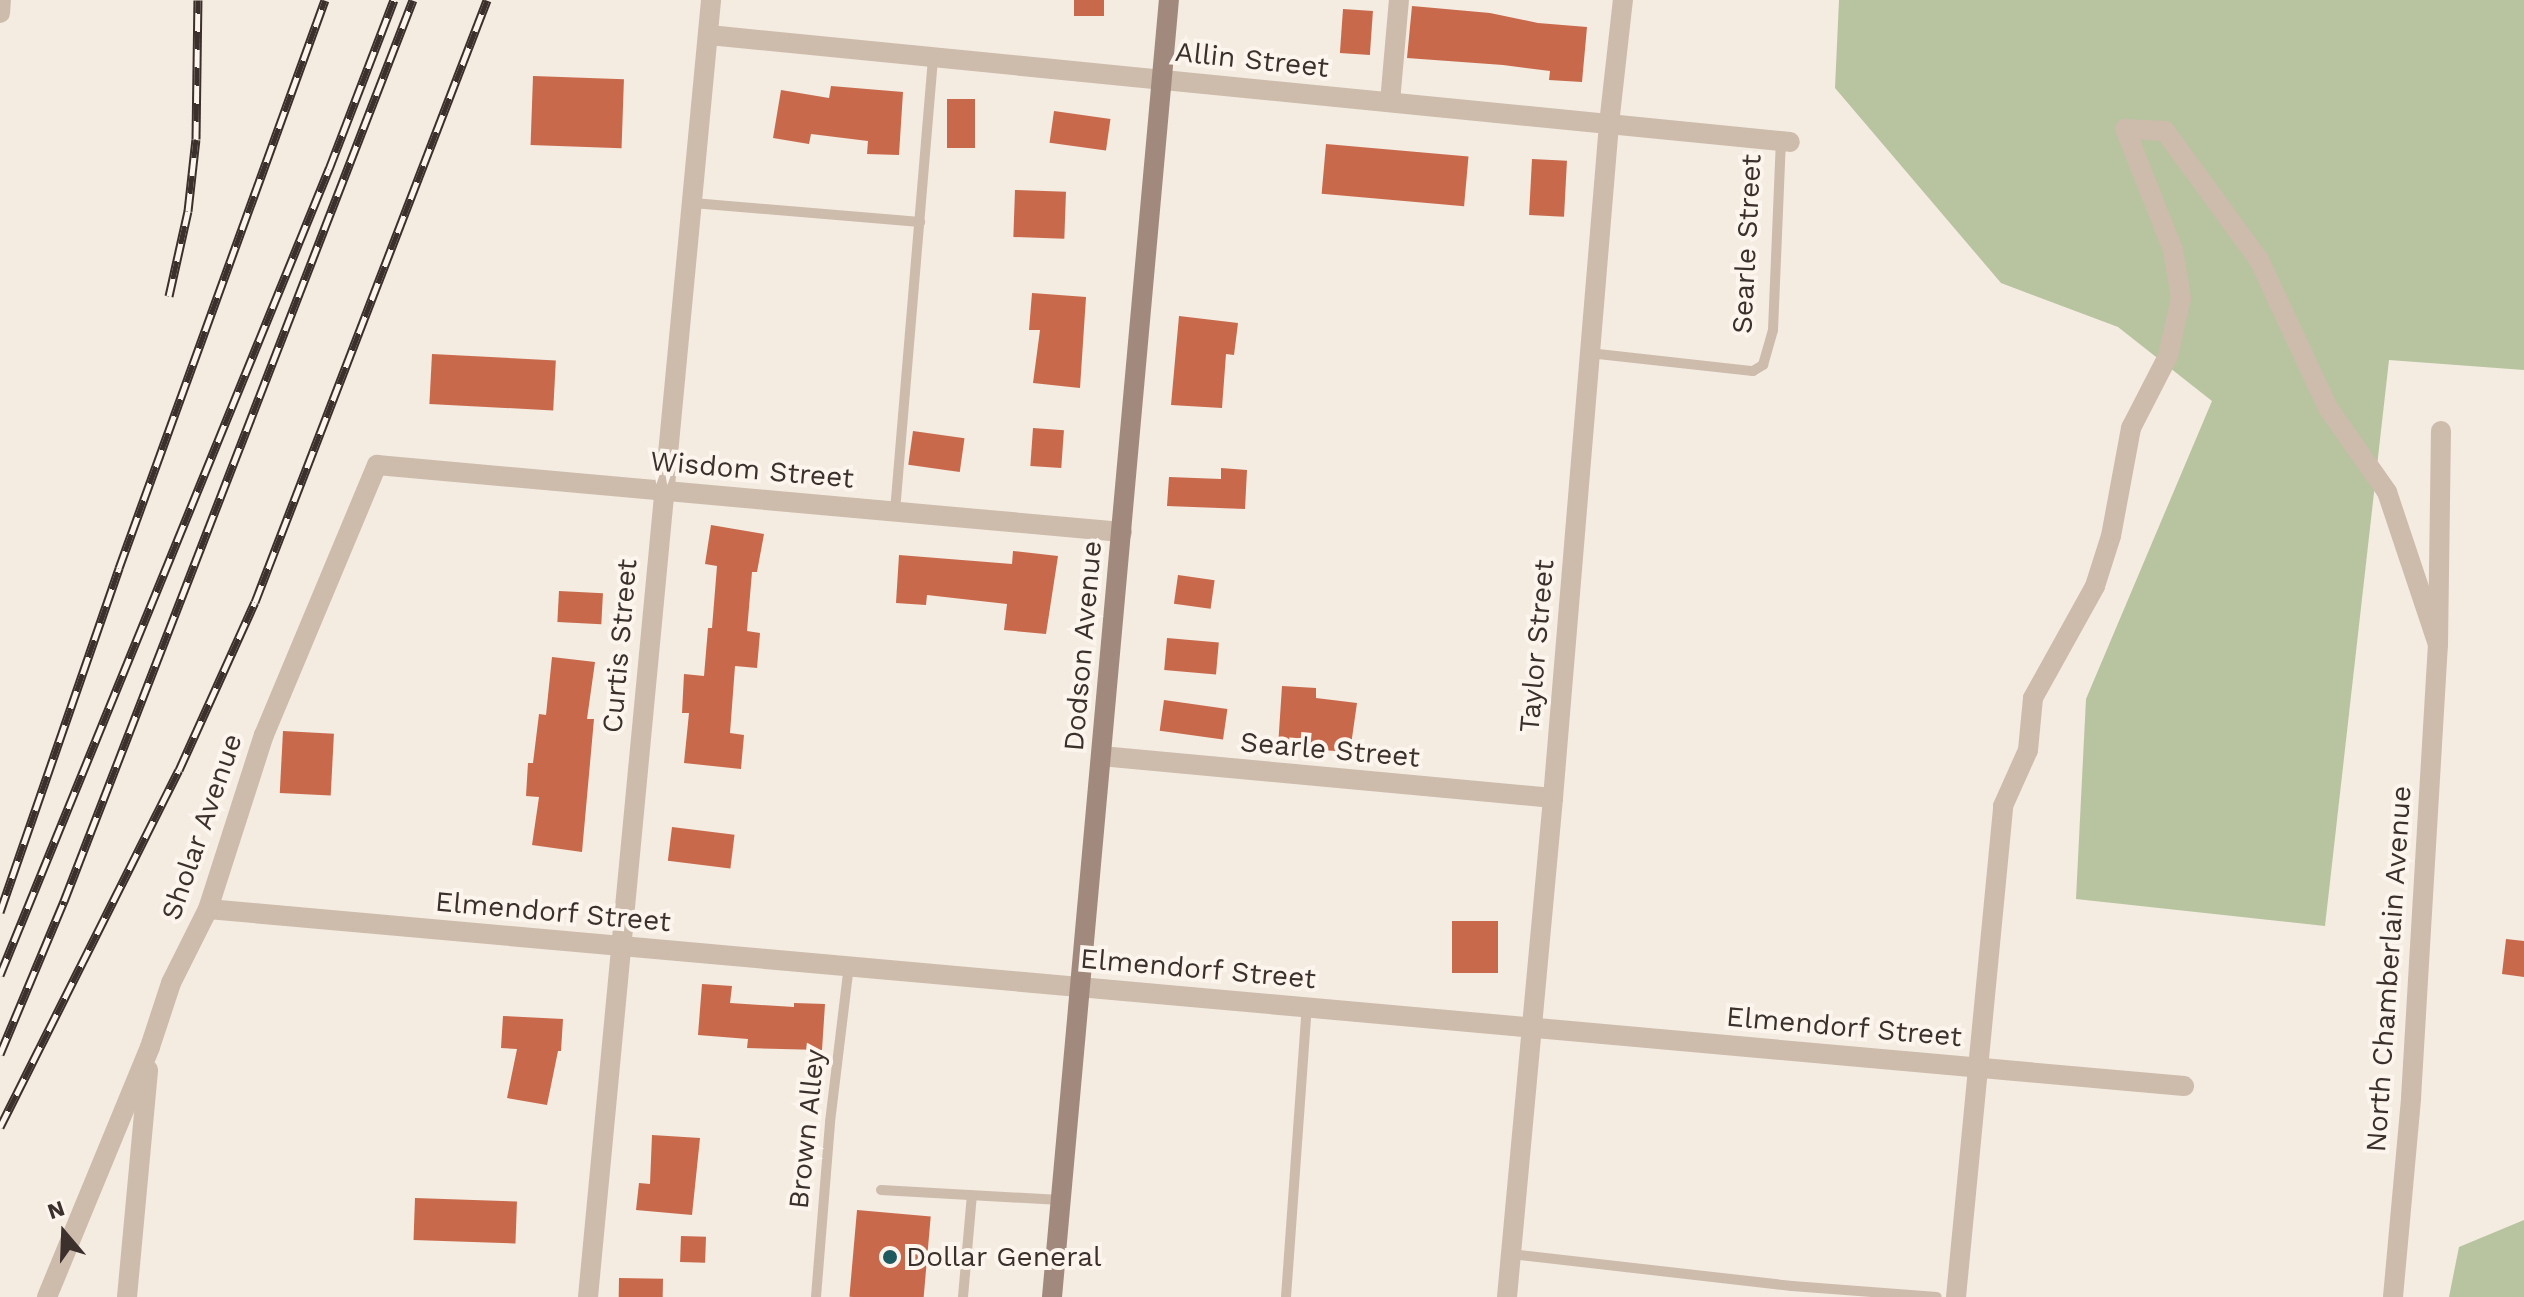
<!DOCTYPE html>
<style>
body{margin:0}
#map{position:relative;width:2524px;height:1297px;overflow:hidden;background:#f4ebe1;font-family:"Work Sans",sans-serif}
div>[style]{position:absolute}
.green>*{inset:0;background:#b8c4a0}
.building>*{inset:0;background:#c8694b;transform-origin:0 0}
.lane>*{height:10px;margin:-5px;padding:0 5px;transform-origin:5px;border-radius:5px;background:#cdbbac}
.street>*{height:20px;margin:-10px;padding:0 10px;transform-origin:10px;border-radius:10px;background:#cdbbac}
.secondary>*{height:20px;margin:-10px;padding:0 10px;transform-origin:10px;border-radius:10px;background:#a18a7d}
.rail>*{height:9px;margin-top:-4.5px;transform-origin:0;background:repeating-linear-gradient(90deg,#fbf5ee 0 18px,#3b302b 0 36px);box-sizing:border-box;border-block:2px solid #3b302b}
.dots>*{width:22px;height:22px;translate:-50% -50%;box-sizing:border-box;border:4px solid #fbf5ee;border-radius:50%}
span{translate:-50% -50%;white-space:nowrap;text-align:center;line-height:1.15;-webkit-text-stroke:8px #fbf5ee;paint-order:stroke}
.street-label{font-size:28px;color:#3b302b}
.poi-label{font-size:28px;color:#3b302b}
.left{translate:0 -50%;text-align:left}
.north{position:absolute;left:24px;top:1193px;width:80px;height:80px;-webkit-text-stroke:6px #fbf5ee;paint-order:stroke;rotate:341deg;font-size:22px;font-weight:700;line-height:32px;text-align:center;color:#3b302b}
.north::after{content:'';display:block;margin:auto;width:28px;height:36px;background:#3b302b;clip-path:polygon(50% 0,100% 100%,50% 72%,0 100%)}
</style>
<div id="map">
<div class="green">
<div style="clip-path:polygon(1839px 0,2524px 0,2524px 370px,2389px 360px,2325px 926px,2076px 899px,2086px 699px,2212px 401px,2118px 327px,2001px 283px,1835px 88px)"></div>
<div style="clip-path:polygon(2524px 1220px,2524px 1297px,2449px 1297px,2459px 1247px)"></div>
</div>
<div class="building">
<div style="left:1074px;top:0;width:30px;height:16px"></div>
<div style="clip-path:polygon(1412px 6px,1490px 13px,1538px 23px,1587px 27px,1582px 82px,1549px 80px,1550px 71px,1503px 65px,1407px 58px)"></div>
<div style="left:1343px;top:9px;width:30px;height:44px;rotate:4deg"></div>
<div style="left:533px;top:76px;width:91px;height:69px;rotate:2deg"></div>
<div style="clip-path:polygon(831px 86px,903px 92px,899px 155px,867px 154px,868px 141px,811px 134px,809px 144px,773px 138px,781px 90px,829px 98px)"></div>
<div style="left:947px;top:99px;width:28px;height:49px"></div>
<div style="left:1054px;top:111px;width:57px;height:32px;rotate:8deg"></div>
<div style="left:1326px;top:144px;width:143px;height:50px;rotate:5deg"></div>
<div style="left:1532px;top:159px;width:35px;height:56px;rotate:3deg"></div>
<div style="left:1015px;top:190px;width:51px;height:47px;rotate:2deg"></div>
<div style="clip-path:polygon(1032px 293px,1086px 297px,1080px 388px,1033px 383px,1040px 330px,1029px 330px)"></div>
<div style="clip-path:polygon(1179px 316px,1238px 323px,1234px 355px,1226px 354px,1222px 408px,1171px 405px)"></div>
<div style="left:432px;top:354px;width:124px;height:50px;rotate:3deg"></div>
<div style="left:1033px;top:428px;width:31px;height:38px;rotate:4deg"></div>
<div style="left:913px;top:431px;width:52px;height:34px;rotate:8deg"></div>
<div style="clip-path:polygon(1221px 468px,1247px 470px,1245px 509px,1167px 506px,1169px 477px,1221px 479px)"></div>
<div style="clip-path:polygon(711px 525px,764px 534px,757px 572px,752px 572px,747px 631px,760px 633px,757px 668px,735px 666px,730px 733px,744px 735px,741px 769px,684px 763px,689px 713px,682px 713px,684px 674px,704px 676px,708px 628px,712px 628px,717px 566px,705px 564px)"></div>
<div style="clip-path:polygon(1013px 551px,1058px 556px,1046px 634px,1004px 630px,1007px 604px,927px 595px,926px 605px,896px 603px,899px 555px,1012px 564px)"></div>
<div style="left:1178px;top:575px;width:37px;height:29px;rotate:8deg"></div>
<div style="left:559px;top:591px;width:44px;height:31px;rotate:3deg"></div>
<div style="left:1167px;top:638px;width:52px;height:32px;rotate:5deg"></div>
<div style="clip-path:polygon(552px 657px,595px 662px,587px 719px,594px 719px,582px 852px,532px 845px,539px 797px,526px 796px,528px 763px,533px 763px,539px 714px,546px 715px)"></div>
<div style="clip-path:polygon(1282px 686px,1316px 688px,1316px 698px,1357px 703px,1350px 752px,1278px 747px)"></div>
<div style="left:1164px;top:700px;width:64px;height:31px;rotate:8deg"></div>
<div style="left:283px;top:731px;width:51px;height:62px;rotate:3deg"></div>
<div style="left:672px;top:827px;width:63px;height:34px;rotate:7deg"></div>
<div style="left:1452px;top:921px;width:46px;height:52px"></div>
<div style="clip-path:polygon(2506px 939px,2524px 941px,2524px 977px,2502px 974px)"></div>
<div style="clip-path:polygon(702px 984px,732px 986px,730px 1003px,794px 1007px,794px 1003px,825px 1004px,822px 1050px,747px 1048px,748px 1039px,698px 1035px)"></div>
<div style="clip-path:polygon(503px 1016px,563px 1019px,561px 1051px,558px 1051px,547px 1105px,507px 1098px,517px 1049px,501px 1048px)"></div>
<div style="clip-path:polygon(652px 1135px,700px 1138px,692px 1215px,636px 1210px,639px 1183px,650px 1184px)"></div>
<div style="left:415px;top:1198px;width:102px;height:42px;rotate:2deg"></div>
<div style="left:857px;top:1210px;width:74px;height:87px;rotate:5deg"></div>
<div style="left:681px;top:1236px;width:25px;height:26px;rotate:2deg"></div>
<div style="left:619px;top:1278px;width:44px;height:19px;rotate:1deg"></div>
</div>
<div class="lane">
<div style="left:693px;top:203px;width:228px;rotate:4.8deg"></div>
<div style="left:1589px;top:353px;width:165px;rotate:6.3deg"></div>
<div style="left:1753px;top:371px;width:12px;rotate:-31deg"></div>
<div style="left:1763px;top:365px;width:36px;rotate:-74deg"></div>
<div style="left:1773px;top:330px;width:189px;rotate:-87.6deg"></div>
<div style="left:895px;top:511px;width:456px;rotate:-85.2deg"></div>
<div style="left:881px;top:1190px;width:180px;rotate:3.2deg"></div>
<div style="left:1511px;top:1254px;width:283px;rotate:6.5deg"></div>
<div style="left:1792px;top:1286px;width:145px;rotate:4.3deg"></div>
<div style="left:816px;top:1297px;width:176px;rotate:-85.4deg"></div>
<div style="left:830px;top:1122px;width:157px;rotate:-83.1deg"></div>
<div style="left:963px;top:1297px;width:102px;rotate:-85deg"></div>
<div style="left:1286px;top:1297px;width:291px;rotate:-85.9deg"></div>
</div>
<div class="street">
<div style="left:0;top:13px;width:13px;rotate:-86deg"></div>
<div style="left:709px;top:35px;width:1086px;rotate:5.65deg"></div>
<div style="left:1390px;top:102px;width:102px;rotate:-85deg"></div>
<div style="left:1101px;top:756px;width:454px;rotate:5.3deg"></div>
<div style="left:208px;top:909px;width:1984px;rotate:5.12deg"></div>
<div style="left:47px;top:1297px;width:270px;rotate:-67.6deg"></div>
<div style="left:150px;top:1047px;width:67px;rotate:-71.8deg"></div>
<div style="left:171px;top:983px;width:83px;rotate:-63.4deg"></div>
<div style="left:208px;top:909px;width:183px;rotate:-72.2deg"></div>
<div style="left:264px;top:735px;width:293px;rotate:-67.3deg"></div>
<div style="left:377px;top:465px;width:748px;rotate:5.14deg"></div>
<div style="left:127px;top:1297px;width:228px;rotate:-84.7deg"></div>
<div style="left:588px;top:1297px;width:1303px;rotate:-84.58deg"></div>
<div style="left:1507px;top:1297px;width:501px;rotate:-84.73deg"></div>
<div style="left:1553px;top:798px;width:676px;rotate:-85.25deg"></div>
<div style="left:1609px;top:124px;width:125px;rotate:-83.6deg"></div>
<div style="left:1956px;top:1297px;width:493px;rotate:-84.5deg"></div>
<div style="left:2003px;top:806px;width:61px;rotate:-65.9deg"></div>
<div style="left:2028px;top:750px;width:52px;rotate:-84.5deg"></div>
<div style="left:2033px;top:698px;width:128px;rotate:-61deg"></div>
<div style="left:2095px;top:586px;width:52px;rotate:-72.3deg"></div>
<div style="left:2111px;top:536px;width:110px;rotate:-79.5deg"></div>
<div style="left:2131px;top:428px;width:81px;rotate:-62.8deg"></div>
<div style="left:2168px;top:356px;width:59px;rotate:-77.4deg"></div>
<div style="left:2181px;top:298px;width:49px;rotate:-99.5deg"></div>
<div style="left:2173px;top:250px;width:130px;rotate:-111.6deg"></div>
<div style="left:2125px;top:129px;width:40px;rotate:2.9deg"></div>
<div style="left:2165px;top:131px;width:160px;rotate:53.9deg"></div>
<div style="left:2259px;top:260px;width:163px;rotate:65deg"></div>
<div style="left:2328px;top:408px;width:103px;rotate:54.9deg"></div>
<div style="left:2387px;top:492px;width:160px;rotate:71.5deg"></div>
<div style="left:2393px;top:1297px;width:200px;rotate:-84.8deg"></div>
<div style="left:2411px;top:1098px;width:455px;rotate:-86.6deg"></div>
<div style="left:2438px;top:644px;width:213px;rotate:-89.2deg"></div>
</div>
<div class="secondary">
<div style="left:1052px;top:1297px;width:1302px;rotate:-84.85deg"></div>
</div>
<div class="rail">
<div style="left:169px;top:296px;width:87px;rotate:-77.4deg"></div>
<div style="left:188px;top:211px;width:72px;rotate:-83.7deg"></div>
<div style="left:196px;top:139px;width:139px;rotate:-89.2deg"></div>
<div style="left:0;top:912px;width:364px;rotate:-70.9deg"></div>
<div style="left:119px;top:568px;width:604px;rotate:-70.07deg"></div>
<div style="left:0;top:975px;width:871px;rotate:-67.8deg"></div>
<div style="left:329px;top:169px;width:181px;rotate:-69deg"></div>
<div style="left:0;top:1054px;width:166px;rotate:-67.3deg"></div>
<div style="left:64px;top:901px;width:966px;rotate:-68.83deg"></div>
<div style="left:0;top:1127px;width:399px;rotate:-63.4deg"></div>
<div style="left:179px;top:770px;width:184px;rotate:-65.7deg"></div>
<div style="left:255px;top:602px;width:645px;rotate:-68.92deg"></div>
</div>
<div class="dots">
<div style="left:890px;top:1257px;background:#1f5a5e"></div>
</div>
<div class="street-label">
<span style="left:1252px;top:60px;rotate:6deg">Allin Street</span>
<span style="left:1747px;top:244px;rotate:-87deg">Searle Street</span>
<span style="left:752px;top:470px;rotate:5deg">Wisdom Street</span>
<span style="left:620px;top:646px;rotate:-85deg">Curtis Street</span>
<span style="left:1083px;top:646px;rotate:-85deg">Dodson Avenue</span>
<span style="left:1537px;top:646px;rotate:-85deg">Taylor Street</span>
<span style="left:1330px;top:750px;rotate:5deg">Searle Street</span>
<span style="left:202px;top:827px;rotate:-71deg">Sholar Avenue</span>
<span style="left:553px;top:912px;rotate:5deg">Elmendorf Street</span>
<span style="left:1198px;top:969px;rotate:5deg">Elmendorf Street</span>
<span style="left:2389px;top:969px;rotate:-86deg">North Chamberlain Avenue</span>
<span style="left:1844px;top:1027px;rotate:5deg">Elmendorf Street</span>
<span style="left:807px;top:1129px;rotate:-84deg">Brown Alley</span>
</div>
<div class="poi-label">
<span class="left" style="left:906px;top:1257px">Dollar General</span>
</div>
<div class="north">N</div>
</div>
